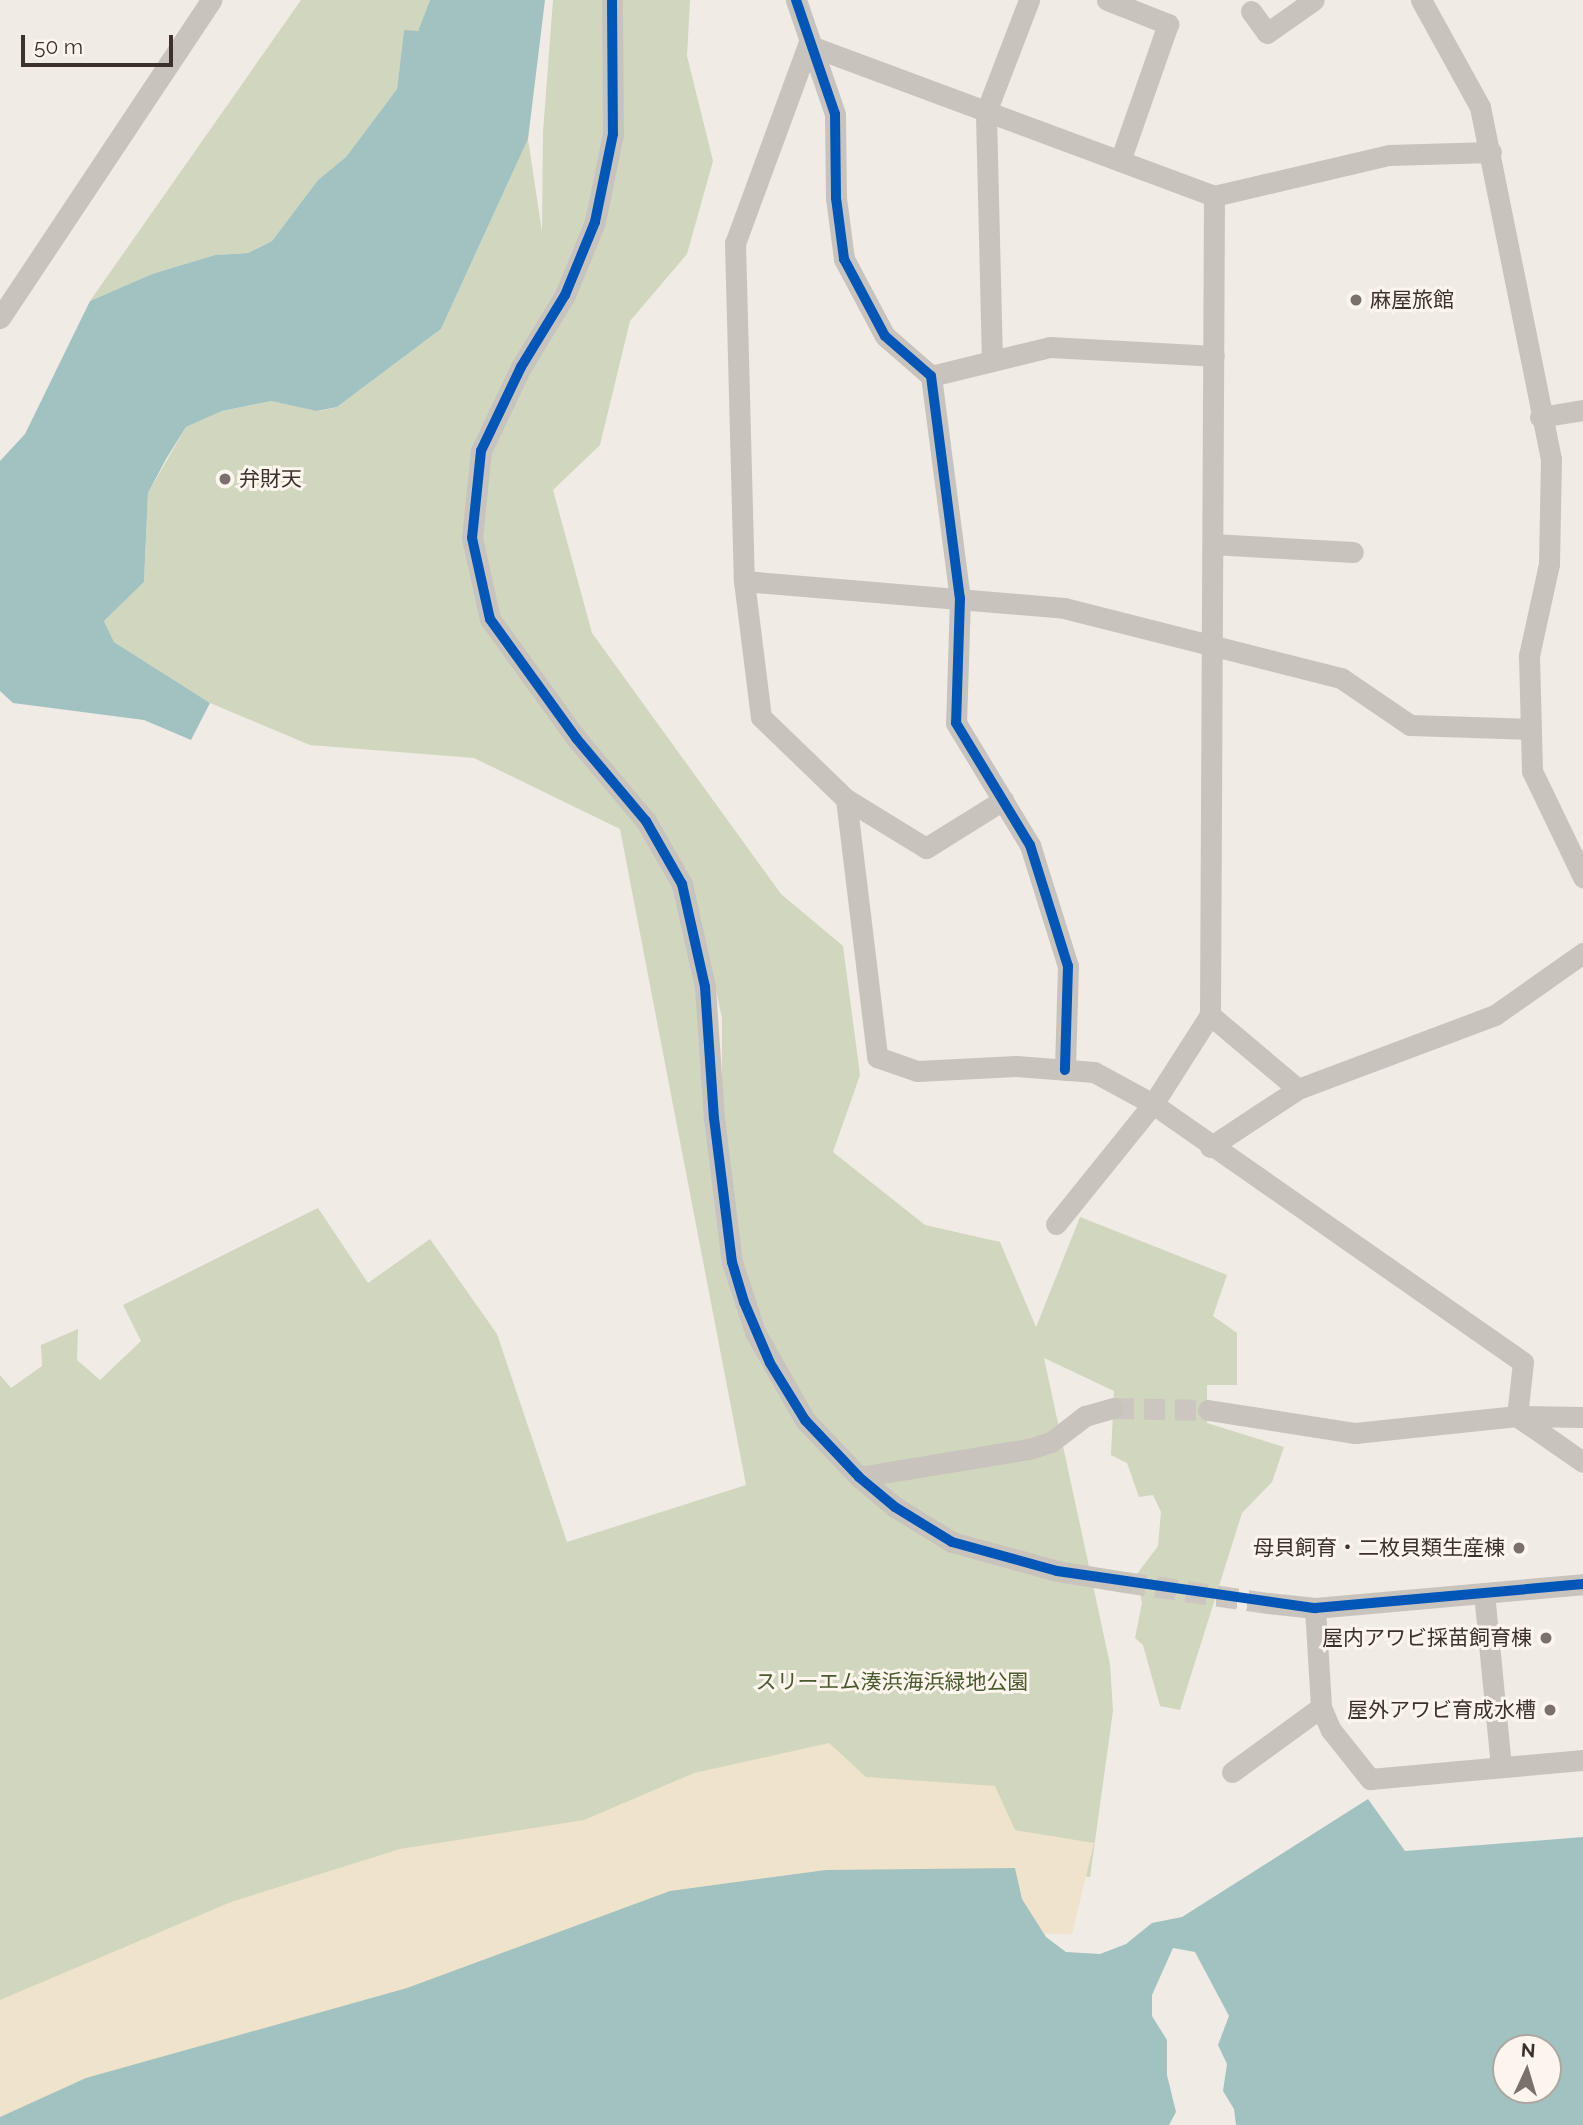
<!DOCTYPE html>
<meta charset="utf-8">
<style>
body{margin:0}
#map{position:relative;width:1583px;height:2125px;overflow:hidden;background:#f0ebe5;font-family:Raleway,"Noto Sans JP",sans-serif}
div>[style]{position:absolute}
.green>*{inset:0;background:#d1d6bf}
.sand>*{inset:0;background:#efe3cc}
.water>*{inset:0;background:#a1c2c1}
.minor-tunnel>*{height:21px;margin-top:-10.5px;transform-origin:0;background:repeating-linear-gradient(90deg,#ccc6c0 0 21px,transparent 0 31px)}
.minor>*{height:21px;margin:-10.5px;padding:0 10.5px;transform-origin:10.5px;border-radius:10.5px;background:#c9c3be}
.cycleway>*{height:10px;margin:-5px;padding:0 5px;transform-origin:5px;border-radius:5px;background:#0057b8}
.dots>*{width:19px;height:19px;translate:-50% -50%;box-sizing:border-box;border:4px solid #fbf5ee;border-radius:50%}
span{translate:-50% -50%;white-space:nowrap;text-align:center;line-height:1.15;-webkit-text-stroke:6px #fbf5ee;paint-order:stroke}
.poi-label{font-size:21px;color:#3b302b}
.left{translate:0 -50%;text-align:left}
.right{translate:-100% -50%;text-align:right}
.park-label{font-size:21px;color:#4a5a2e}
.north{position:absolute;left:1492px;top:2034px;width:70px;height:70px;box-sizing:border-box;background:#fbf5ee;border:2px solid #aea6a0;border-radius:50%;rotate:4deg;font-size:19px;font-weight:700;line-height:28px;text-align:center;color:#3b302b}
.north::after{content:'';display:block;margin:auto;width:24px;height:32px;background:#7a716c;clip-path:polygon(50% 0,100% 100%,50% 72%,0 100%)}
.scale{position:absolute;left:21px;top:35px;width:152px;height:32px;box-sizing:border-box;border:4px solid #3b302b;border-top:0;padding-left:9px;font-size:21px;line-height:24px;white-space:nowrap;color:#3b302b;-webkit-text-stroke:5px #fbf5ee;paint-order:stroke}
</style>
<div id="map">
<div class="green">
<div style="clip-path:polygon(301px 0,430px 0,418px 31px,404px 31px,397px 89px,346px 157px,318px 180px,272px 241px,248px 253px,215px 255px,152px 274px,90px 301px)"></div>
<div style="clip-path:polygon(evenodd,553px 0,690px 0,687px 56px,713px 161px,687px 254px,630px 321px,600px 445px,553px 490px,592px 633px,781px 894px,843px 946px,860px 1075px,833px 1152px,925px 1225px,1000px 1242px,1036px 1327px,1080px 1217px,1227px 1275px,1213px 1316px,1237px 1333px,1237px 1385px,1207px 1385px,1207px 1423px,1284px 1447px,1272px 1482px,1242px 1513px,1180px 1710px,1160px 1706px,1143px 1645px,1135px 1638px,1142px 1603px,1137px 1574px,1158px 1546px,1161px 1512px,1153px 1495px,1139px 1497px,1127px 1463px,1111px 1455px,1114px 1391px,1044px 1358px,1110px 1664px,1113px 1711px,1090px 1877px,1015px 1868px,0 2117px,0 1375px,11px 1388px,42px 1366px,41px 1345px,78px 1329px,77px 1360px,100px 1380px,141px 1341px,123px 1305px,318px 1208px,368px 1283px,430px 1239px,497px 1334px,567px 1542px,746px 1485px,620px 829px,474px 758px,310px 745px,210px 703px,114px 642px,104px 621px,144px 582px,148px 493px,186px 427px,222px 411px,271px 401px,320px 411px,337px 407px,441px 329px,528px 139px,542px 232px,543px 132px,553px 0,697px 904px,722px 1018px,722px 1136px,697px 904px)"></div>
</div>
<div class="sand">
<div style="clip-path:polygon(829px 1743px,866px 1777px,995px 1786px,1015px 1830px,1094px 1843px,1072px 1934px,803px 1930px,0 2125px,0 2000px,231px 1902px,400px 1849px,584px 1820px,694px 1773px)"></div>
</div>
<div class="water">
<div style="clip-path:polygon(430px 0,545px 0,528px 139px,441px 329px,337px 407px,317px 411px,271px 401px,222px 411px,186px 427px,166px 459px,148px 493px,144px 582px,104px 621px,114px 642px,210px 703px,191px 740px,144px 720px,13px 703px,0 691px,0 461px,25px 434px,90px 301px,152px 274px,215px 255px,248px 253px,272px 241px,318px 180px,346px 157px,397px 89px,404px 30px,418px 31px)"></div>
<div style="clip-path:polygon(evenodd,1368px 1799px,1405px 1851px,1583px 1837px,1583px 2125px,1236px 2125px,1234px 2109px,1223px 2091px,1227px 2064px,1218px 2045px,1229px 2016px,1195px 1952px,1173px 1948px,1152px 1995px,1152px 2016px,1167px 2040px,1167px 2075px,1176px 2112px,1169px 2125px,0 2125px,0 2117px,86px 2078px,407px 1988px,670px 1891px,826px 1870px,1015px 1868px,1022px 1899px,1046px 1937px,1066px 1952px,1100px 1954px,1126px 1944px,1152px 1923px,1182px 1917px,1368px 1799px,1548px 2048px,1548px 2090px,1506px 2090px,1506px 2048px,1548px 2048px)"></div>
</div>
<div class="minor-tunnel">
<div style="left:1113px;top:1408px;width:95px;rotate:1.2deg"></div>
<div style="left:1125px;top:1582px;width:145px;rotate:8.4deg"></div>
</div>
<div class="minor">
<div style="left:612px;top:0;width:134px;rotate:89.6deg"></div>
<div style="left:613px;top:134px;width:90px;rotate:101.6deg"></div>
<div style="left:595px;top:222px;width:79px;rotate:112.3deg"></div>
<div style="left:565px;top:295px;width:84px;rotate:121.4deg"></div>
<div style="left:521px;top:367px;width:93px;rotate:115.5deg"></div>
<div style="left:481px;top:451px;width:87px;rotate:95.9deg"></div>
<div style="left:472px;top:538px;width:83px;rotate:77.5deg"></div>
<div style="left:490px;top:619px;width:147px;rotate:54.1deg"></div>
<div style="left:576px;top:738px;width:109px;rotate:49.9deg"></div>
<div style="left:646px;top:821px;width:73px;rotate:60.3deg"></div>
<div style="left:682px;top:884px;width:106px;rotate:77.4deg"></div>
<div style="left:705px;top:987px;width:131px;rotate:86.1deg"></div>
<div style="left:714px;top:1118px;width:145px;rotate:82.9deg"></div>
<div style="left:732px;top:1262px;width:74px;rotate:71.8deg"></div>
<div style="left:755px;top:1332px;width:101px;rotate:60.4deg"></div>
<div style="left:805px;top:1420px;width:79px;rotate:46.5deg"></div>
<div style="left:859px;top:1477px;width:47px;rotate:39.8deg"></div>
<div style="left:895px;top:1507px;width:67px;rotate:31.6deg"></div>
<div style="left:952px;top:1542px;width:109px;rotate:15.4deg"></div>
<div style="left:1057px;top:1571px;width:69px;rotate:9.2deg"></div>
<div style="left:796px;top:0;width:120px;rotate:71.1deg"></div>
<div style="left:835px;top:114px;width:84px;rotate:89.3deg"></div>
<div style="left:836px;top:198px;width:62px;rotate:82.5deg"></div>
<div style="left:844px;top:259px;width:87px;rotate:62deg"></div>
<div style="left:885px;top:336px;width:61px;rotate:41deg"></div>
<div style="left:931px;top:376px;width:224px;rotate:82.6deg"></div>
<div style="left:960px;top:598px;width:125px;rotate:91.8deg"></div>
<div style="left:956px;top:723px;width:143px;rotate:58.8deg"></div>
<div style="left:1030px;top:845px;width:127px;rotate:72.6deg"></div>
<div style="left:1068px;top:966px;width:104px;rotate:91.7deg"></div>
<div style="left:1107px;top:0;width:66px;rotate:21.5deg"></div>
<div style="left:1168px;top:24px;width:145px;rotate:109.3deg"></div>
<div style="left:1421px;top:0;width:122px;rotate:61.1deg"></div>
<div style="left:1480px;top:107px;width:359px;rotate:78.6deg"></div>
<div style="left:1551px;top:459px;width:105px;rotate:91.1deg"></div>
<div style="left:1549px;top:564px;width:94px;rotate:102.3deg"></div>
<div style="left:1529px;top:656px;width:115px;rotate:88.5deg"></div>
<div style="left:1532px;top:771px;width:118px;rotate:64.3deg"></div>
<div style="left:1251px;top:11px;width:27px;rotate:54deg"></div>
<div style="left:1267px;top:33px;width:57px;rotate:-35.1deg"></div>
<div style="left:808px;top:45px;width:211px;rotate:110.2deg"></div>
<div style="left:735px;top:243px;width:338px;rotate:88.5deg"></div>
<div style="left:744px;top:581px;width:137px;rotate:82.9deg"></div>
<div style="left:761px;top:717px;width:118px;rotate:44deg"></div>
<div style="left:846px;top:799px;width:260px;rotate:83.1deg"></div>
<div style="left:877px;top:1057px;width:42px;rotate:19.3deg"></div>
<div style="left:917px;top:1071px;width:99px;rotate:-2.9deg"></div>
<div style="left:1016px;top:1066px;width:78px;rotate:4.4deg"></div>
<div style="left:1094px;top:1072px;width:67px;rotate:28.5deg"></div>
<div style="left:1153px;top:1104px;width:451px;rotate:34.9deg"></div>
<div style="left:1523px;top:1362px;width:54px;rotate:96.3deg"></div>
<div style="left:808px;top:45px;width:433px;rotate:20.4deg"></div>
<div style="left:1214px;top:196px;width:180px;rotate:-13.2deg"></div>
<div style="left:1389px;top:155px;width:102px;rotate:-1.7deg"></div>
<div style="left:0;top:318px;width:382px;rotate:-56.4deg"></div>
<div style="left:992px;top:361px;width:249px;rotate:-91.4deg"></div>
<div style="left:986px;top:112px;width:120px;rotate:-69deg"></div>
<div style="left:931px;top:376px;width:122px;rotate:-13.7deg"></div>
<div style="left:1050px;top:347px;width:164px;rotate:3.1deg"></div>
<div style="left:1540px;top:417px;width:44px;rotate:-9.2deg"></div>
<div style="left:1213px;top:544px;width:140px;rotate:3.3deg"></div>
<div style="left:744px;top:581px;width:321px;rotate:4.8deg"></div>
<div style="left:1064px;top:608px;width:286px;rotate:14.2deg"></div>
<div style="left:1341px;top:678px;width:83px;rotate:34.3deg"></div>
<div style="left:1410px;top:725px;width:120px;rotate:1.9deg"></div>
<div style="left:846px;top:799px;width:94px;rotate:31.5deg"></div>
<div style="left:926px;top:848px;width:91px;rotate:-31.9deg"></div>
<div style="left:1210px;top:1015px;width:115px;rotate:40.1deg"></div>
<div style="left:1210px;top:1147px;width:105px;rotate:-33.4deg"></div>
<div style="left:1298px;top:1089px;width:210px;rotate:-20.6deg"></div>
<div style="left:1495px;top:1015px;width:108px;rotate:-35.2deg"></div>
<div style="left:1056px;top:1224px;width:154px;rotate:-51.1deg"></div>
<div style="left:1153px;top:1104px;width:106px;rotate:-57.4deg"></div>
<div style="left:1210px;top:1015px;width:819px;rotate:-89.72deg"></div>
<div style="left:1208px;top:1410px;width:149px;rotate:8.9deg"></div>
<div style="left:1355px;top:1433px;width:163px;rotate:-6deg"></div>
<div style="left:1517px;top:1416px;width:66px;rotate:0.9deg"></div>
<div style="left:1518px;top:1417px;width:79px;rotate:34.7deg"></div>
<div style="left:859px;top:1477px;width:172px;rotate:-9.4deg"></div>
<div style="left:1029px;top:1449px;width:23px;rotate:-18deg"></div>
<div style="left:1051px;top:1442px;width:43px;rotate:-37.4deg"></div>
<div style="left:1085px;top:1416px;width:29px;rotate:-16deg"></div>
<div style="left:1484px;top:1593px;width:175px;rotate:84.4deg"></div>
<div style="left:1268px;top:1603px;width:47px;rotate:6.1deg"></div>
<div style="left:1315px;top:1608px;width:269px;rotate:-5.1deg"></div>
<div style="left:1315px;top:1608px;width:99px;rotate:86.5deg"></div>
<div style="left:1321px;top:1707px;width:25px;rotate:67deg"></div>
<div style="left:1331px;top:1730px;width:63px;rotate:51.5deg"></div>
<div style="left:1370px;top:1779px;width:214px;rotate:-5.1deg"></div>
<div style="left:1232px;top:1772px;width:110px;rotate:-36.1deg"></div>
</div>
<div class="cycleway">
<div style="left:612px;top:0;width:134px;rotate:89.6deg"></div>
<div style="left:613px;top:134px;width:90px;rotate:101.6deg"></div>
<div style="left:595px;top:222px;width:79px;rotate:112.3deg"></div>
<div style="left:565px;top:295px;width:84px;rotate:121.4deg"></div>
<div style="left:521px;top:367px;width:93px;rotate:115.5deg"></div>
<div style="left:481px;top:451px;width:87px;rotate:95.9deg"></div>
<div style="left:472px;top:538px;width:83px;rotate:77.5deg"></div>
<div style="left:490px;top:619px;width:147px;rotate:54.1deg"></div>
<div style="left:576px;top:738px;width:109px;rotate:49.9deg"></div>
<div style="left:646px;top:821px;width:73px;rotate:60.3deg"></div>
<div style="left:682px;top:884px;width:106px;rotate:77.4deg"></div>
<div style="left:705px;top:987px;width:131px;rotate:86.1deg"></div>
<div style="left:714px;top:1118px;width:145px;rotate:82.9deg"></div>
<div style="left:732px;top:1262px;width:42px;rotate:73.3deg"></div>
<div style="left:744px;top:1302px;width:66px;rotate:66.9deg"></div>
<div style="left:770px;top:1363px;width:67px;rotate:58.4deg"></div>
<div style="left:805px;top:1420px;width:79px;rotate:46.5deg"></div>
<div style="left:859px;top:1477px;width:47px;rotate:39.8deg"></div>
<div style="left:895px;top:1507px;width:67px;rotate:31.6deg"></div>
<div style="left:952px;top:1542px;width:109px;rotate:15.4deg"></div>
<div style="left:1057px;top:1571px;width:261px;rotate:8.2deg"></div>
<div style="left:1315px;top:1608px;width:269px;rotate:-5.1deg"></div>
<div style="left:796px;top:0;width:120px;rotate:71.1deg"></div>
<div style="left:835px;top:114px;width:84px;rotate:89.3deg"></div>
<div style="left:836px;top:198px;width:62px;rotate:82.5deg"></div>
<div style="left:844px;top:259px;width:87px;rotate:62deg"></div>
<div style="left:885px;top:336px;width:61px;rotate:41deg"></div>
<div style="left:931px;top:376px;width:224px;rotate:82.6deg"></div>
<div style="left:960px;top:598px;width:125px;rotate:91.8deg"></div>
<div style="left:956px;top:723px;width:143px;rotate:58.8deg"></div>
<div style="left:1030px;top:845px;width:127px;rotate:72.6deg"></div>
<div style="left:1068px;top:966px;width:104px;rotate:91.7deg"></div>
</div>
<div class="dots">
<div style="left:1356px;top:300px;background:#7a716c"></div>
<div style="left:225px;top:479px;background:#7a716c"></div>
<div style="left:1519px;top:1548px;background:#7a716c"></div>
<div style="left:1546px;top:1638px;background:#7a716c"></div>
<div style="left:1550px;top:1710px;background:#7a716c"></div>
</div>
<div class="poi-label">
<span class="left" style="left:1370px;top:300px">麻屋旅館</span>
<span class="left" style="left:239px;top:479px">弁財天</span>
<span class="right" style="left:1505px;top:1548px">母貝飼育・二枚貝類生産棟</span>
<span class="right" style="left:1532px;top:1638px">屋内アワビ採苗飼育棟</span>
<span class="right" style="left:1536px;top:1710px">屋外アワビ育成水槽</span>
</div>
<div class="park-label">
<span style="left:892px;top:1682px">スリーエム湊浜海浜緑地公園</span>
</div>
<div class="north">N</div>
<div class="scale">50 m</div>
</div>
